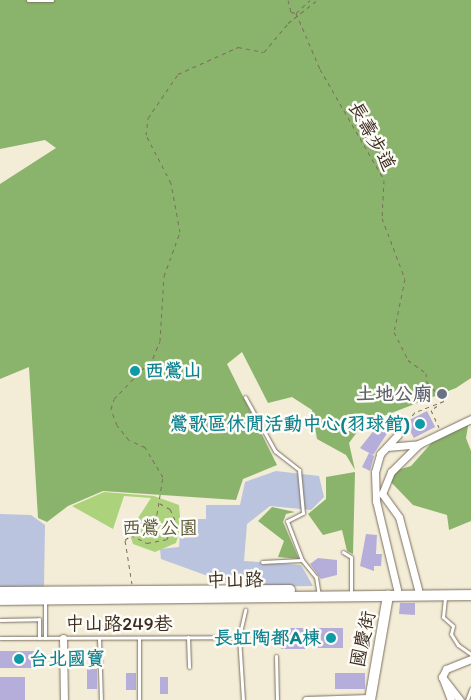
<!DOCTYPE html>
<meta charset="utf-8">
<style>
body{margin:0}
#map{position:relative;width:471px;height:700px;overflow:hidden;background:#f3ecd6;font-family:Itim,"LXGW WenKai TC",sans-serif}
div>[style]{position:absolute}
.industrial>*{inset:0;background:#bac4de}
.green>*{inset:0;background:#add27c}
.round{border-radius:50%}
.forest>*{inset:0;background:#8ab46c}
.building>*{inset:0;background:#b5aeda;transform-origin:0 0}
.path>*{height:1px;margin-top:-0.5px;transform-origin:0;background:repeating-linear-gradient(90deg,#7b6e5e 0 4px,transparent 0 8px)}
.roads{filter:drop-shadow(0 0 1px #7b6e5e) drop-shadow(0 0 1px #7b6e5e)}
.lane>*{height:3px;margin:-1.5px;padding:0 1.5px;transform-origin:1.5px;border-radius:1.5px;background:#fff}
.street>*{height:7px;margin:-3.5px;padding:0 3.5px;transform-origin:3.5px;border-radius:3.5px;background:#fff}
.secondary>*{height:10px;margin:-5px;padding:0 5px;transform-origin:5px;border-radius:5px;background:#fff}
.dots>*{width:14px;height:14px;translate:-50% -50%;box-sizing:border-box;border:2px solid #fdfcf7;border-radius:50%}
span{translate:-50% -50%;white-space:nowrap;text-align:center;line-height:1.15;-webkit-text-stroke:5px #fdfcf7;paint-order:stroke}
.street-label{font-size:19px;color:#3b2a1e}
.culture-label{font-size:19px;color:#0d838f;font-weight:700}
.left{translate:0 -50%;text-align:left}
.right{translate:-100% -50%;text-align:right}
.worship-label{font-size:19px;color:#5b616d;font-weight:700}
.park-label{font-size:19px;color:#5d5c3a}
</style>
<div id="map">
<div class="industrial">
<div style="clip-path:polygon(276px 471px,319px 476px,324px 497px,311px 510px,270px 506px,247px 524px,244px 561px,301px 565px,313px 586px,238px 587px,161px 559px,160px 549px,179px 547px,180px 533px,187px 532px,187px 519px,206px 519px,206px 505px,240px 505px,245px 482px)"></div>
<div style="clip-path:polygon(0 514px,31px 515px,45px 525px,44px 587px,0 587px)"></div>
</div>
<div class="green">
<div style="clip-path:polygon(104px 492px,154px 496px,179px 505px,181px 527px,176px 543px,155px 552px,133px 544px,129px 532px,151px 498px,124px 496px,113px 529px,72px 506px)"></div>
<div class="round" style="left:305px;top:632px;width:14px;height:14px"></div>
</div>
<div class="forest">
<div style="clip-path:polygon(0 0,471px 0,471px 378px,456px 388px,363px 424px,349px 443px,355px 470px,346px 455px,317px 439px,312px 410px,292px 397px,268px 403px,242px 352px,227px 364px,277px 465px,243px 479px,236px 500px,103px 491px,68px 506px,47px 522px,38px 518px,29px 367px,0 379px,0 184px,56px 148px,45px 140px,0 149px)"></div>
<div style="clip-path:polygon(469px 420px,466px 438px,471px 451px,471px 521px,449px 530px,447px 515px,413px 505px,390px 481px,394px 471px,411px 466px,443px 430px)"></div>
<div style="clip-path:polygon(355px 472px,353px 554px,347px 551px,342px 530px,323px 535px,308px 514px,326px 499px,326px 477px)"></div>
<div style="clip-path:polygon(272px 507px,295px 512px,286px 514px,283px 522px,299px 559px,278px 557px,284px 541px,258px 521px)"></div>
</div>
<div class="building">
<div style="left:427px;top:411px;width:18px;height:24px;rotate:63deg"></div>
<div style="clip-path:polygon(375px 429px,388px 432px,373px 455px,360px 448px)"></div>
<div style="clip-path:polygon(369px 453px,374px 456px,370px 471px,362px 467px)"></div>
<div style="clip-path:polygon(366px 534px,377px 535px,376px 554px,382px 554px,381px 566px,374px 566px,374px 571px,360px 566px)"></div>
<div style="clip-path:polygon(318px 558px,337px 560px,337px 575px,321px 579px,310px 564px)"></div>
<div style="clip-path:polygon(400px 603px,415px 603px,415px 615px,399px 614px)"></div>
<div style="left:281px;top:628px;width:24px;height:21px"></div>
<div style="left:318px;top:628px;width:25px;height:20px"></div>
<div style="left:0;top:651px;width:38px;height:17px"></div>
<div style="left:87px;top:669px;width:10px;height:20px"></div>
<div style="left:126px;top:673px;width:10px;height:17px"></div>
<div style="left:365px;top:673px;width:16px;height:30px;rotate:90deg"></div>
<div style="left:25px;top:677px;width:23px;height:25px;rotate:90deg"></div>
<div style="left:160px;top:677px;width:8px;height:17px"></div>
</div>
<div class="path">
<div style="left:288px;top:0;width:12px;rotate:76deg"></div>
<div style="left:291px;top:12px;width:5px;rotate:11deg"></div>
<div style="left:296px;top:13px;width:19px;rotate:-43deg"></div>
<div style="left:296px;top:13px;width:61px;rotate:66.8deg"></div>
<div style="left:320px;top:69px;width:128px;rotate:60deg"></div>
<div style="left:384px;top:180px;width:38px;rotate:93deg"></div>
<div style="left:382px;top:218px;width:65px;rotate:69.3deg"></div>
<div style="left:405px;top:279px;width:54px;rotate:101.7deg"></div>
<div style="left:394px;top:332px;width:31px;rotate:63deg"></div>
<div style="left:408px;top:360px;width:22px;rotate:36deg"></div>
<div style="left:426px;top:373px;width:9px;rotate:84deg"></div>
<div style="left:427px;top:382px;width:25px;rotate:48deg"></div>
<div style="left:444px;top:401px;width:31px;rotate:159deg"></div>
<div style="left:415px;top:412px;width:23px;rotate:128deg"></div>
<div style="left:437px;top:406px;width:7px;rotate:146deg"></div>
<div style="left:431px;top:410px;width:19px;rotate:65deg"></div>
<div style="left:131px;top:535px;width:18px;rotate:27deg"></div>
<div style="left:147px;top:543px;width:20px;rotate:-11deg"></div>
<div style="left:167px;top:539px;width:21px;rotate:-67deg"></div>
<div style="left:175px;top:520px;width:12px;rotate:-114deg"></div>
<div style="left:170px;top:509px;width:13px;rotate:-151deg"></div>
<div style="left:132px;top:584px;width:45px;rotate:-99deg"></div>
<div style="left:125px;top:540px;width:41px;rotate:-39.1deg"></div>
<div style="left:157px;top:514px;width:37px;rotate:-81deg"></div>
<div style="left:163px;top:477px;width:35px;rotate:-121deg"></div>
<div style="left:145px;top:447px;width:17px;rotate:-156deg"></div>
<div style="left:129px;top:440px;width:19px;rotate:-129deg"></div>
<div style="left:117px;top:425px;width:17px;rotate:-111deg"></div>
<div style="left:111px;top:409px;width:10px;rotate:-73deg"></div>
<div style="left:114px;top:399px;width:57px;rotate:-46.4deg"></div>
<div style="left:153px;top:358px;width:18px;rotate:-68deg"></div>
<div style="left:160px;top:341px;width:65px;rotate:-86.5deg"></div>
<div style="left:164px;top:276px;width:47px;rotate:-70deg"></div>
<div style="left:180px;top:232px;width:50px;rotate:-100.4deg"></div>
<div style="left:171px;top:183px;width:54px;rotate:-117.5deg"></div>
<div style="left:146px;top:135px;width:17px;rotate:-83deg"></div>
<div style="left:148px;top:118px;width:53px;rotate:-55.7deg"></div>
<div style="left:178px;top:74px;width:66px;rotate:-24.2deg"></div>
<div style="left:238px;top:47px;width:26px;rotate:11deg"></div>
<div style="left:264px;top:52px;width:38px;rotate:-50deg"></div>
<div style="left:288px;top:23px;width:37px;rotate:-38deg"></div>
</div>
<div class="roads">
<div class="lane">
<div style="left:28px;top:0;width:24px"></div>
<div style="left:245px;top:397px;width:62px;rotate:60.9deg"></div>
<div style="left:275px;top:451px;width:31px;rotate:38deg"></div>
<div style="left:299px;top:470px;width:43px;rotate:84.7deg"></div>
<div style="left:303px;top:513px;width:18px;rotate:153deg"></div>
<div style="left:287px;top:521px;width:42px;rotate:69deg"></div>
<div style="left:302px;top:560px;width:22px;rotate:51deg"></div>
<div style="left:316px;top:577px;width:19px;rotate:81deg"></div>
<div style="left:343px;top:552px;width:9px;rotate:32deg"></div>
<div style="left:351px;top:557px;width:38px;rotate:90deg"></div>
<div style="left:262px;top:562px;width:40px;rotate:-2.9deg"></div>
<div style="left:445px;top:598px;width:19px;rotate:96deg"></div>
<div style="left:443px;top:617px;width:13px;rotate:42deg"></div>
<div style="left:453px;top:626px;width:8px;rotate:104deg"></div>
<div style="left:451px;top:634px;width:13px;rotate:58deg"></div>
<div style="left:458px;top:645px;width:16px;rotate:35deg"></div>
<div style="left:45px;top:601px;width:37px;rotate:90deg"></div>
<div style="left:0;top:620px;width:39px;rotate:-1deg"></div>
<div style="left:39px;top:619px;width:19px;rotate:90deg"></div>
<div style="left:188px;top:637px;width:30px;rotate:88deg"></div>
<div style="left:0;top:638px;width:239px;rotate:-0.2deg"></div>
<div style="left:99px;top:638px;width:62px;rotate:88.2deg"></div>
<div style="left:139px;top:638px;width:62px;rotate:90deg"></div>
<div style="left:276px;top:656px;width:44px;rotate:88.7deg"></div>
<div style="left:243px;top:700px;width:63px;rotate:-93.6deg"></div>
<div style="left:239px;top:637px;width:28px;rotate:-77deg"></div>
<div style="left:467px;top:700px;width:12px;rotate:-70deg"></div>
</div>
<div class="street">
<div style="left:387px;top:447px;width:32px;rotate:-5deg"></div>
<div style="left:419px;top:444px;width:58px;rotate:-25.7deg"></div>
<div style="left:397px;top:589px;width:90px;rotate:-103.4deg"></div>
<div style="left:376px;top:501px;width:29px;rotate:-92deg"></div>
<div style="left:375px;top:472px;width:19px;rotate:-74deg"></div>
<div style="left:380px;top:454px;width:26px;rotate:-47deg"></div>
<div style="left:418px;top:589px;width:74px;rotate:-104.8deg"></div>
<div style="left:399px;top:517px;width:29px;rotate:-126deg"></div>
<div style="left:382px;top:494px;width:24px;rotate:-68deg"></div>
<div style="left:391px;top:472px;width:40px;rotate:-45deg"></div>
<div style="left:63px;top:638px;width:62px;rotate:89.1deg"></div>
<div style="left:442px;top:677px;width:29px;rotate:52deg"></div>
<div style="left:306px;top:700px;width:63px;rotate:-1.8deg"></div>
<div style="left:451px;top:700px;width:25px;rotate:-111deg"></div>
<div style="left:442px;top:677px;width:9px;rotate:-63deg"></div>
<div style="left:446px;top:669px;width:27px;rotate:-22deg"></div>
</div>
<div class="secondary">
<div style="left:0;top:592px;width:290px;rotate:-0.4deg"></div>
<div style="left:0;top:600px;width:471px;rotate:-0.6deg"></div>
<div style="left:370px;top:700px;width:106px;rotate:-80.2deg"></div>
</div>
</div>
<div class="dots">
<div style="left:135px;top:371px;background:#0f9aa8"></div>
<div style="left:442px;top:394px;background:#6b7280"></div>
<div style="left:420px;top:424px;background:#0f9aa8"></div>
<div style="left:331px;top:638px;background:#0f9aa8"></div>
<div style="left:19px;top:659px;background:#0f9aa8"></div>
</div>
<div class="street-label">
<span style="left:372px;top:136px;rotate:61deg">長壽步道</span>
<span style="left:235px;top:580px;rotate:-1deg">中山路</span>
<span style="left:119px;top:624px">中山路249巷</span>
<span style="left:363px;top:639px;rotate:-78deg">國慶街</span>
</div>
<div class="culture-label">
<span class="left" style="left:145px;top:371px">西鶯山</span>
<span class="right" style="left:410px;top:424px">鶯歌區休閒活動中心(羽球館)</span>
<span class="right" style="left:321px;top:638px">長虹陶都A棟</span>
<span class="left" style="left:29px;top:659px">台北國寶</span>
</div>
<div class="worship-label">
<span class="right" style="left:432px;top:394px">土地公廟</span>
</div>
<div class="park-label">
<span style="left:160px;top:528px">西鶯公園</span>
</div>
</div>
